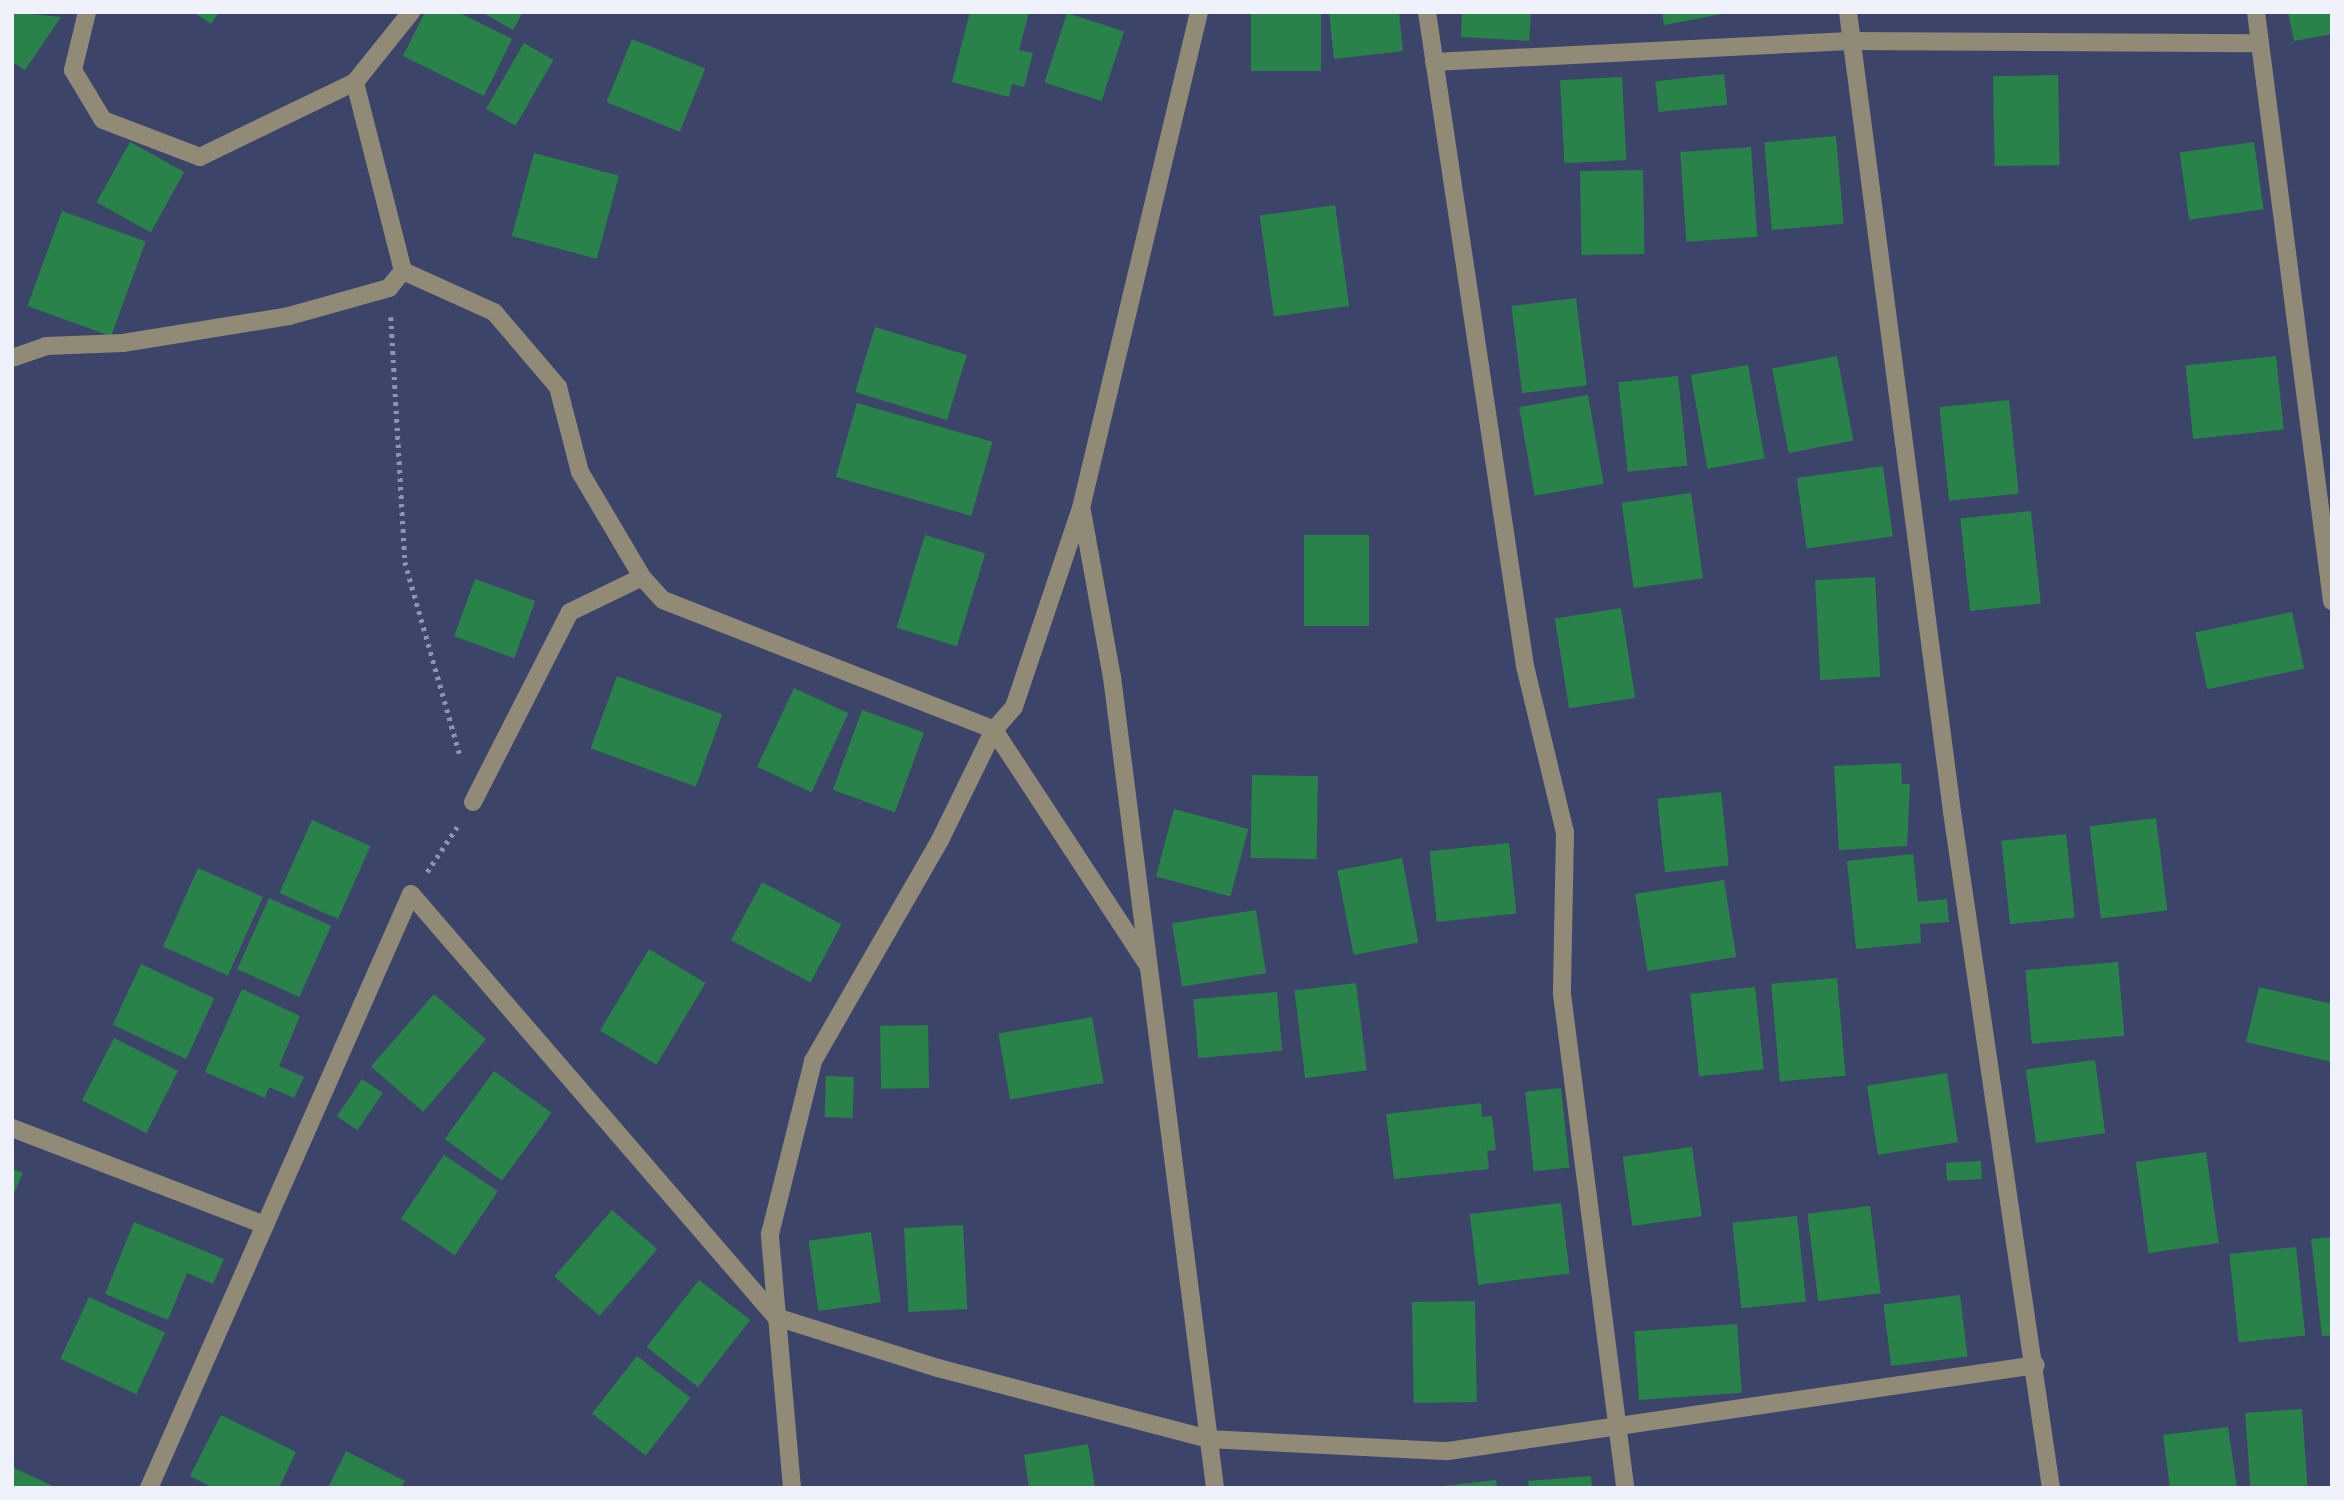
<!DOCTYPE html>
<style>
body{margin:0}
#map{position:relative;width:2344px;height:1500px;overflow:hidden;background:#3c4569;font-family:"Playfair Display",serif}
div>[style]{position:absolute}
.building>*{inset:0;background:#29824a;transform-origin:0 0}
.path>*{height:4.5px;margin-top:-2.25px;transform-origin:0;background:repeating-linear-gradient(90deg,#8f95ad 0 3.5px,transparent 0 8.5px)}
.minor>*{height:18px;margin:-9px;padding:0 9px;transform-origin:9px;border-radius:9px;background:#908a77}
span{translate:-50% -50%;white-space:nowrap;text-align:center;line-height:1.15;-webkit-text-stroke:5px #3c4569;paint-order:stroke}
.frame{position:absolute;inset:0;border:14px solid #eff2fb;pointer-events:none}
</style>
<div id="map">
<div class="building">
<div style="clip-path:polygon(12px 12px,61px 17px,25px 70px,12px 62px)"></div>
<div style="clip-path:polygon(193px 12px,219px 12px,211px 24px)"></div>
<div style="clip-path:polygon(425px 12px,458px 12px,512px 39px,484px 96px,403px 56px)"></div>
<div style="clip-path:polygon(482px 12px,523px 12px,513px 30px)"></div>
<div style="clip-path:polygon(970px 12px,1029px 12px,1019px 50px,1033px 53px,1024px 87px,1012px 84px,1009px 97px,952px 82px)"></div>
<div style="left:1251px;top:12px;width:70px;height:59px"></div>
<div style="clip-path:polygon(1329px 12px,1399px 12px,1403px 51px,1334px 59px)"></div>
<div style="clip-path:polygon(1462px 12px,1531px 12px,1529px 41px,1461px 37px)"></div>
<div style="clip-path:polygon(1662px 12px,1722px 12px,1722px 14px,1664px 25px)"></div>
<div style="clip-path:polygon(2288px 12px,2332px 12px,2332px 34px,2294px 41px)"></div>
<div style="left:1067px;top:13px;width:60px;height:73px;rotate:18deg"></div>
<div style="left:632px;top:39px;width:79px;height:68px;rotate:22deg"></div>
<div style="left:524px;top:43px;width:34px;height:76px;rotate:30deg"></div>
<div style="left:1724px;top:74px;width:31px;height:69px;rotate:84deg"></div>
<div style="left:2058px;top:75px;width:90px;height:65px;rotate:89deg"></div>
<div style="left:1622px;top:77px;width:83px;height:62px;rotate:87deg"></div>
<div style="left:1836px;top:136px;width:88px;height:72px;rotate:85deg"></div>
<div style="left:130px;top:142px;width:62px;height:69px;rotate:29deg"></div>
<div style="left:2254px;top:142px;width:68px;height:75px;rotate:82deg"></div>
<div style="left:1751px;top:147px;width:90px;height:71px;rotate:86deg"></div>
<div style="left:534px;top:153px;width:88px;height:86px;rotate:15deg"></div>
<div style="left:1643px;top:170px;width:84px;height:63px;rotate:89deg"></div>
<div style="left:1335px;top:205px;width:102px;height:76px;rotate:82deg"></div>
<div style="left:62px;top:211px;width:89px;height:101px;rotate:20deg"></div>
<div style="left:1576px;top:298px;width:88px;height:65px;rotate:83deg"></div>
<div style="left:875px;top:327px;width:96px;height:68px;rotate:17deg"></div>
<div style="left:1837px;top:356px;width:86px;height:66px;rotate:79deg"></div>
<div style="left:2276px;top:356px;width:74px;height:91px;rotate:84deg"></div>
<div style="left:1748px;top:365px;width:95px;height:58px;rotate:80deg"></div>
<div style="left:1678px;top:376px;width:90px;height:60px;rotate:84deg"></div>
<div style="left:1588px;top:395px;width:90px;height:70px;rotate:80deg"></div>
<div style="left:2009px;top:400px;width:94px;height:70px;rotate:84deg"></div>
<div style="left:857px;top:403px;width:141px;height:77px;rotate:16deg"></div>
<div style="left:1883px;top:466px;width:71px;height:87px;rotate:82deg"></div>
<div style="left:1691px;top:493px;width:86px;height:70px;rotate:82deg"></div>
<div style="left:2031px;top:511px;width:93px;height:71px;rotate:84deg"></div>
<div style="left:925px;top:535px;width:63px;height:97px;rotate:17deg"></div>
<div style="left:1304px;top:535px;width:65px;height:91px"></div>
<div style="left:1875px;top:577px;width:100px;height:60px;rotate:87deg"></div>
<div style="left:475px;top:579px;width:64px;height:61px;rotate:20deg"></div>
<div style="left:1621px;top:608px;width:91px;height:67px;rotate:81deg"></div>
<div style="left:2292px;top:612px;width:58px;height:99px;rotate:78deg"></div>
<div style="left:617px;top:676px;width:112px;height:77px;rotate:20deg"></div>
<div style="left:794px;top:688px;width:60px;height:87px;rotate:25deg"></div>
<div style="left:862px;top:710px;width:66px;height:85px;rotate:20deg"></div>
<div style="clip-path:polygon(1901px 763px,1902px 784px,1910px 784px,1907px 846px,1839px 850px,1834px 766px)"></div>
<div style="left:1252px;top:775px;width:66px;height:83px;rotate:1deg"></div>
<div style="left:1721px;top:792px;width:74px;height:64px;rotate:84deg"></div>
<div style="left:1174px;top:809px;width:77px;height:70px;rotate:15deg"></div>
<div style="left:2156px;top:818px;width:93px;height:67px;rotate:83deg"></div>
<div style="left:312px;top:820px;width:64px;height:80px;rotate:24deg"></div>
<div style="left:2066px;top:834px;width:84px;height:65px;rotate:84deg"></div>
<div style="left:1509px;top:843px;width:71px;height:80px;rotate:84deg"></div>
<div style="clip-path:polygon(1913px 854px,1918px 902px,1947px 899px,1949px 922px,1920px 924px,1921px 943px,1856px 949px,1847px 861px)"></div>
<div style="left:1402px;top:858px;width:86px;height:66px;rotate:79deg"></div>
<div style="left:198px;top:868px;width:71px;height:86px;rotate:24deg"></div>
<div style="left:1724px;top:880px;width:78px;height:90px;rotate:81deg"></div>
<div style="left:762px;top:882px;width:90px;height:66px;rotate:28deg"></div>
<div style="left:269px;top:898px;width:68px;height:78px;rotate:24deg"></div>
<div style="left:1256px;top:910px;width:64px;height:85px;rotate:81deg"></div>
<div style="left:649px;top:949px;width:66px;height:95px;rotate:31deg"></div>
<div style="left:2118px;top:962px;width:74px;height:93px;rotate:85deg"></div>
<div style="left:141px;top:964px;width:81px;height:67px;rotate:25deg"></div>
<div style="left:1837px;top:978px;width:98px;height:66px;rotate:85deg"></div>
<div style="left:1356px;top:983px;width:88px;height:62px;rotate:83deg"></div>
<div style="left:1755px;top:987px;width:83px;height:65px;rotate:84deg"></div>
<div style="clip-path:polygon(2259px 987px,2332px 1004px,2332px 1062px,2246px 1042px)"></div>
<div style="clip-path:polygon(242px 989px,300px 1016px,279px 1066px,304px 1077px,294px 1098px,269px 1087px,265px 1098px,205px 1072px)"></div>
<div style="left:1277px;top:992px;width:59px;height:84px;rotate:85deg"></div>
<div style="left:434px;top:994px;width:69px;height:96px;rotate:41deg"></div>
<div style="left:1092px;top:1017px;width:67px;height:95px;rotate:80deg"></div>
<div style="left:928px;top:1025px;width:63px;height:48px;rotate:89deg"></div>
<div style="left:114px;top:1038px;width:72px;height:70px;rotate:27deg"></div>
<div style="left:2095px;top:1060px;width:74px;height:70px;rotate:82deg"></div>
<div style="left:494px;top:1071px;width:71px;height:84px;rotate:36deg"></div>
<div style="left:1947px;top:1073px;width:70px;height:81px;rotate:81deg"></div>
<div style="left:826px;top:1076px;width:28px;height:41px;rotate:2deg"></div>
<div style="left:362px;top:1079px;width:25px;height:45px;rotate:34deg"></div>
<div style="left:1561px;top:1088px;width:80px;height:36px;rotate:84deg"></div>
<div style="clip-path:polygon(1481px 1103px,1482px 1117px,1492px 1116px,1496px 1150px,1487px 1151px,1489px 1169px,1394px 1179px,1386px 1114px)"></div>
<div style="left:1692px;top:1147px;width:70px;height:70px;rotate:82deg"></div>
<div style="left:2206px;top:1152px;width:92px;height:71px;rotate:82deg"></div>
<div style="left:444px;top:1155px;width:65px;height:77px;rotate:34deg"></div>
<div style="left:1981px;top:1161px;width:18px;height:35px;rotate:87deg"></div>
<div style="clip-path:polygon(12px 1169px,23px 1173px,12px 1197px)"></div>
<div style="left:1561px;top:1203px;width:71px;height:92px;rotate:83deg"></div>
<div style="left:1870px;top:1206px;width:88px;height:63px;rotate:83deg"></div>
<div style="left:612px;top:1210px;width:60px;height:88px;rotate:41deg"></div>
<div style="left:1797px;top:1216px;width:86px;height:65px;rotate:84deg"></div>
<div style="clip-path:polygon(134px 1222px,224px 1259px,213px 1284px,187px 1273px,168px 1320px,105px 1294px)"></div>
<div style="left:963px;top:1225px;width:84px;height:59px;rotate:87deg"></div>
<div style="left:871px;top:1232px;width:71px;height:63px;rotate:82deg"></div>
<div style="clip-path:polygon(2332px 1237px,2332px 1335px,2322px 1336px,2311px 1239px)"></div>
<div style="left:2296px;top:1247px;width:89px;height:67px;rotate:84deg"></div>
<div style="left:699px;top:1280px;width:65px;height:85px;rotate:38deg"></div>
<div style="left:1960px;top:1295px;width:62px;height:77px;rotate:83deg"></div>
<div style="left:89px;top:1297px;width:84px;height:68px;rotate:25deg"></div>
<div style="left:1475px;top:1301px;width:101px;height:63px;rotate:89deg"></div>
<div style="left:1737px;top:1324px;width:69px;height:103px;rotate:86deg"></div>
<div style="left:637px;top:1356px;width:68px;height:73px;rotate:38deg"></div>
<div style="left:2302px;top:1409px;width:79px;height:57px;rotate:86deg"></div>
<div style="clip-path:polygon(221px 1415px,296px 1452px,279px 1488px,213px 1488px,190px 1476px)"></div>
<div style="clip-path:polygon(2228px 1427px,2237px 1488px,2170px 1488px,2163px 1435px)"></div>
<div style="clip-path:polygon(1088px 1444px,1095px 1488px,1029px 1488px,1024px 1455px)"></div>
<div style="clip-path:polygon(346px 1451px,405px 1481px,401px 1488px,328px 1488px)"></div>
<div style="clip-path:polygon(12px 1467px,57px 1488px,12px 1488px)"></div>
<div style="clip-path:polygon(1591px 1476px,1592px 1488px,1529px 1488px,1528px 1481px)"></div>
<div style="clip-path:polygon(1496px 1480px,1497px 1488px,1443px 1488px,1443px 1486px)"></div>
</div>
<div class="path">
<div style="left:391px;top:317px;width:245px;rotate:86.7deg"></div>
<div style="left:405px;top:562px;width:204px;rotate:74.1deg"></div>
<div style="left:427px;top:872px;width:54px;rotate:-56.3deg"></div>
</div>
<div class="minor">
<div style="left:1427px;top:12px;width:661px;rotate:81.48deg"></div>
<div style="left:1525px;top:666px;width:171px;rotate:76.5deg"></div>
<div style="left:1565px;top:832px;width:162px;rotate:91.1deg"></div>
<div style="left:1562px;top:994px;width:498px;rotate:82.7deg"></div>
<div style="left:1848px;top:12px;width:807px;rotate:82.59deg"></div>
<div style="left:1952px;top:812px;width:683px;rotate:81.67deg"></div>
<div style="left:2256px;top:12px;width:594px;rotate:82.65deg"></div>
<div style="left:1434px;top:62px;width:417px;rotate:-2.9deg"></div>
<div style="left:1850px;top:41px;width:410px;rotate:0.3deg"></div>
<div style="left:355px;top:82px;width:90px;rotate:-51.3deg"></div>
<div style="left:403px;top:271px;width:100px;rotate:24.3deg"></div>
<div style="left:494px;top:312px;width:99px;rotate:49.5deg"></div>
<div style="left:558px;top:387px;width:88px;rotate:75.5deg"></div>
<div style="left:580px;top:472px;width:122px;rotate:59.4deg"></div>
<div style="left:642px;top:577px;width:31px;rotate:48deg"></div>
<div style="left:663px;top:600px;width:356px;rotate:21.4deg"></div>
<div style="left:994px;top:730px;width:281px;rotate:56.8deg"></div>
<div style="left:12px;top:358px;width:36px;rotate:-19deg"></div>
<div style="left:46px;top:346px;width:77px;rotate:-2.2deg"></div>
<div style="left:123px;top:343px;width:168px;rotate:-9.2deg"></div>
<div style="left:289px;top:316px;width:104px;rotate:-15.6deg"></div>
<div style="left:389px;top:288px;width:22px;rotate:-51deg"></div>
<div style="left:403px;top:271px;width:195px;rotate:-104.3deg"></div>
<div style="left:355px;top:82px;width:172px;rotate:154.2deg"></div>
<div style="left:200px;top:157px;width:104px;rotate:-159.1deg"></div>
<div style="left:103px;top:120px;width:58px;rotate:-121deg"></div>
<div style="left:73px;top:70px;width:60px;rotate:-76.4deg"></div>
<div style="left:1082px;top:511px;width:169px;rotate:79.8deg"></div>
<div style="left:1112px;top:677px;width:818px;rotate:82.76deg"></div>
<div style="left:473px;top:802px;width:213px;rotate:-63deg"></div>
<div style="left:570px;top:612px;width:80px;rotate:-25.9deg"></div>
<div style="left:12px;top:1128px;width:271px;rotate:21deg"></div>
<div style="left:149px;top:1488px;width:649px;rotate:-66.2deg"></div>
<div style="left:411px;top:894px;width:559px;rotate:49.21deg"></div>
<div style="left:776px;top:1317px;width:170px;rotate:17.5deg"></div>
<div style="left:938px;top:1368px;width:279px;rotate:14.7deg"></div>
<div style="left:1208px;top:1439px;width:240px;rotate:2.9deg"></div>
<div style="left:1448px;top:1451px;width:594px;rotate:-8.32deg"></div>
<div style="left:792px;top:1488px;width:255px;rotate:-95deg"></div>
<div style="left:770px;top:1234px;width:178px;rotate:-76deg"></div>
<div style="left:813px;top:1061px;width:255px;rotate:-60.1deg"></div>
<div style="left:940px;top:840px;width:123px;rotate:-63.9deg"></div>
<div style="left:994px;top:730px;width:30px;rotate:-49deg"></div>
<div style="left:1014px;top:707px;width:210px;rotate:-71.4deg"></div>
<div style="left:1081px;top:508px;width:510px;rotate:-76.62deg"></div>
</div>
<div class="frame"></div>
</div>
